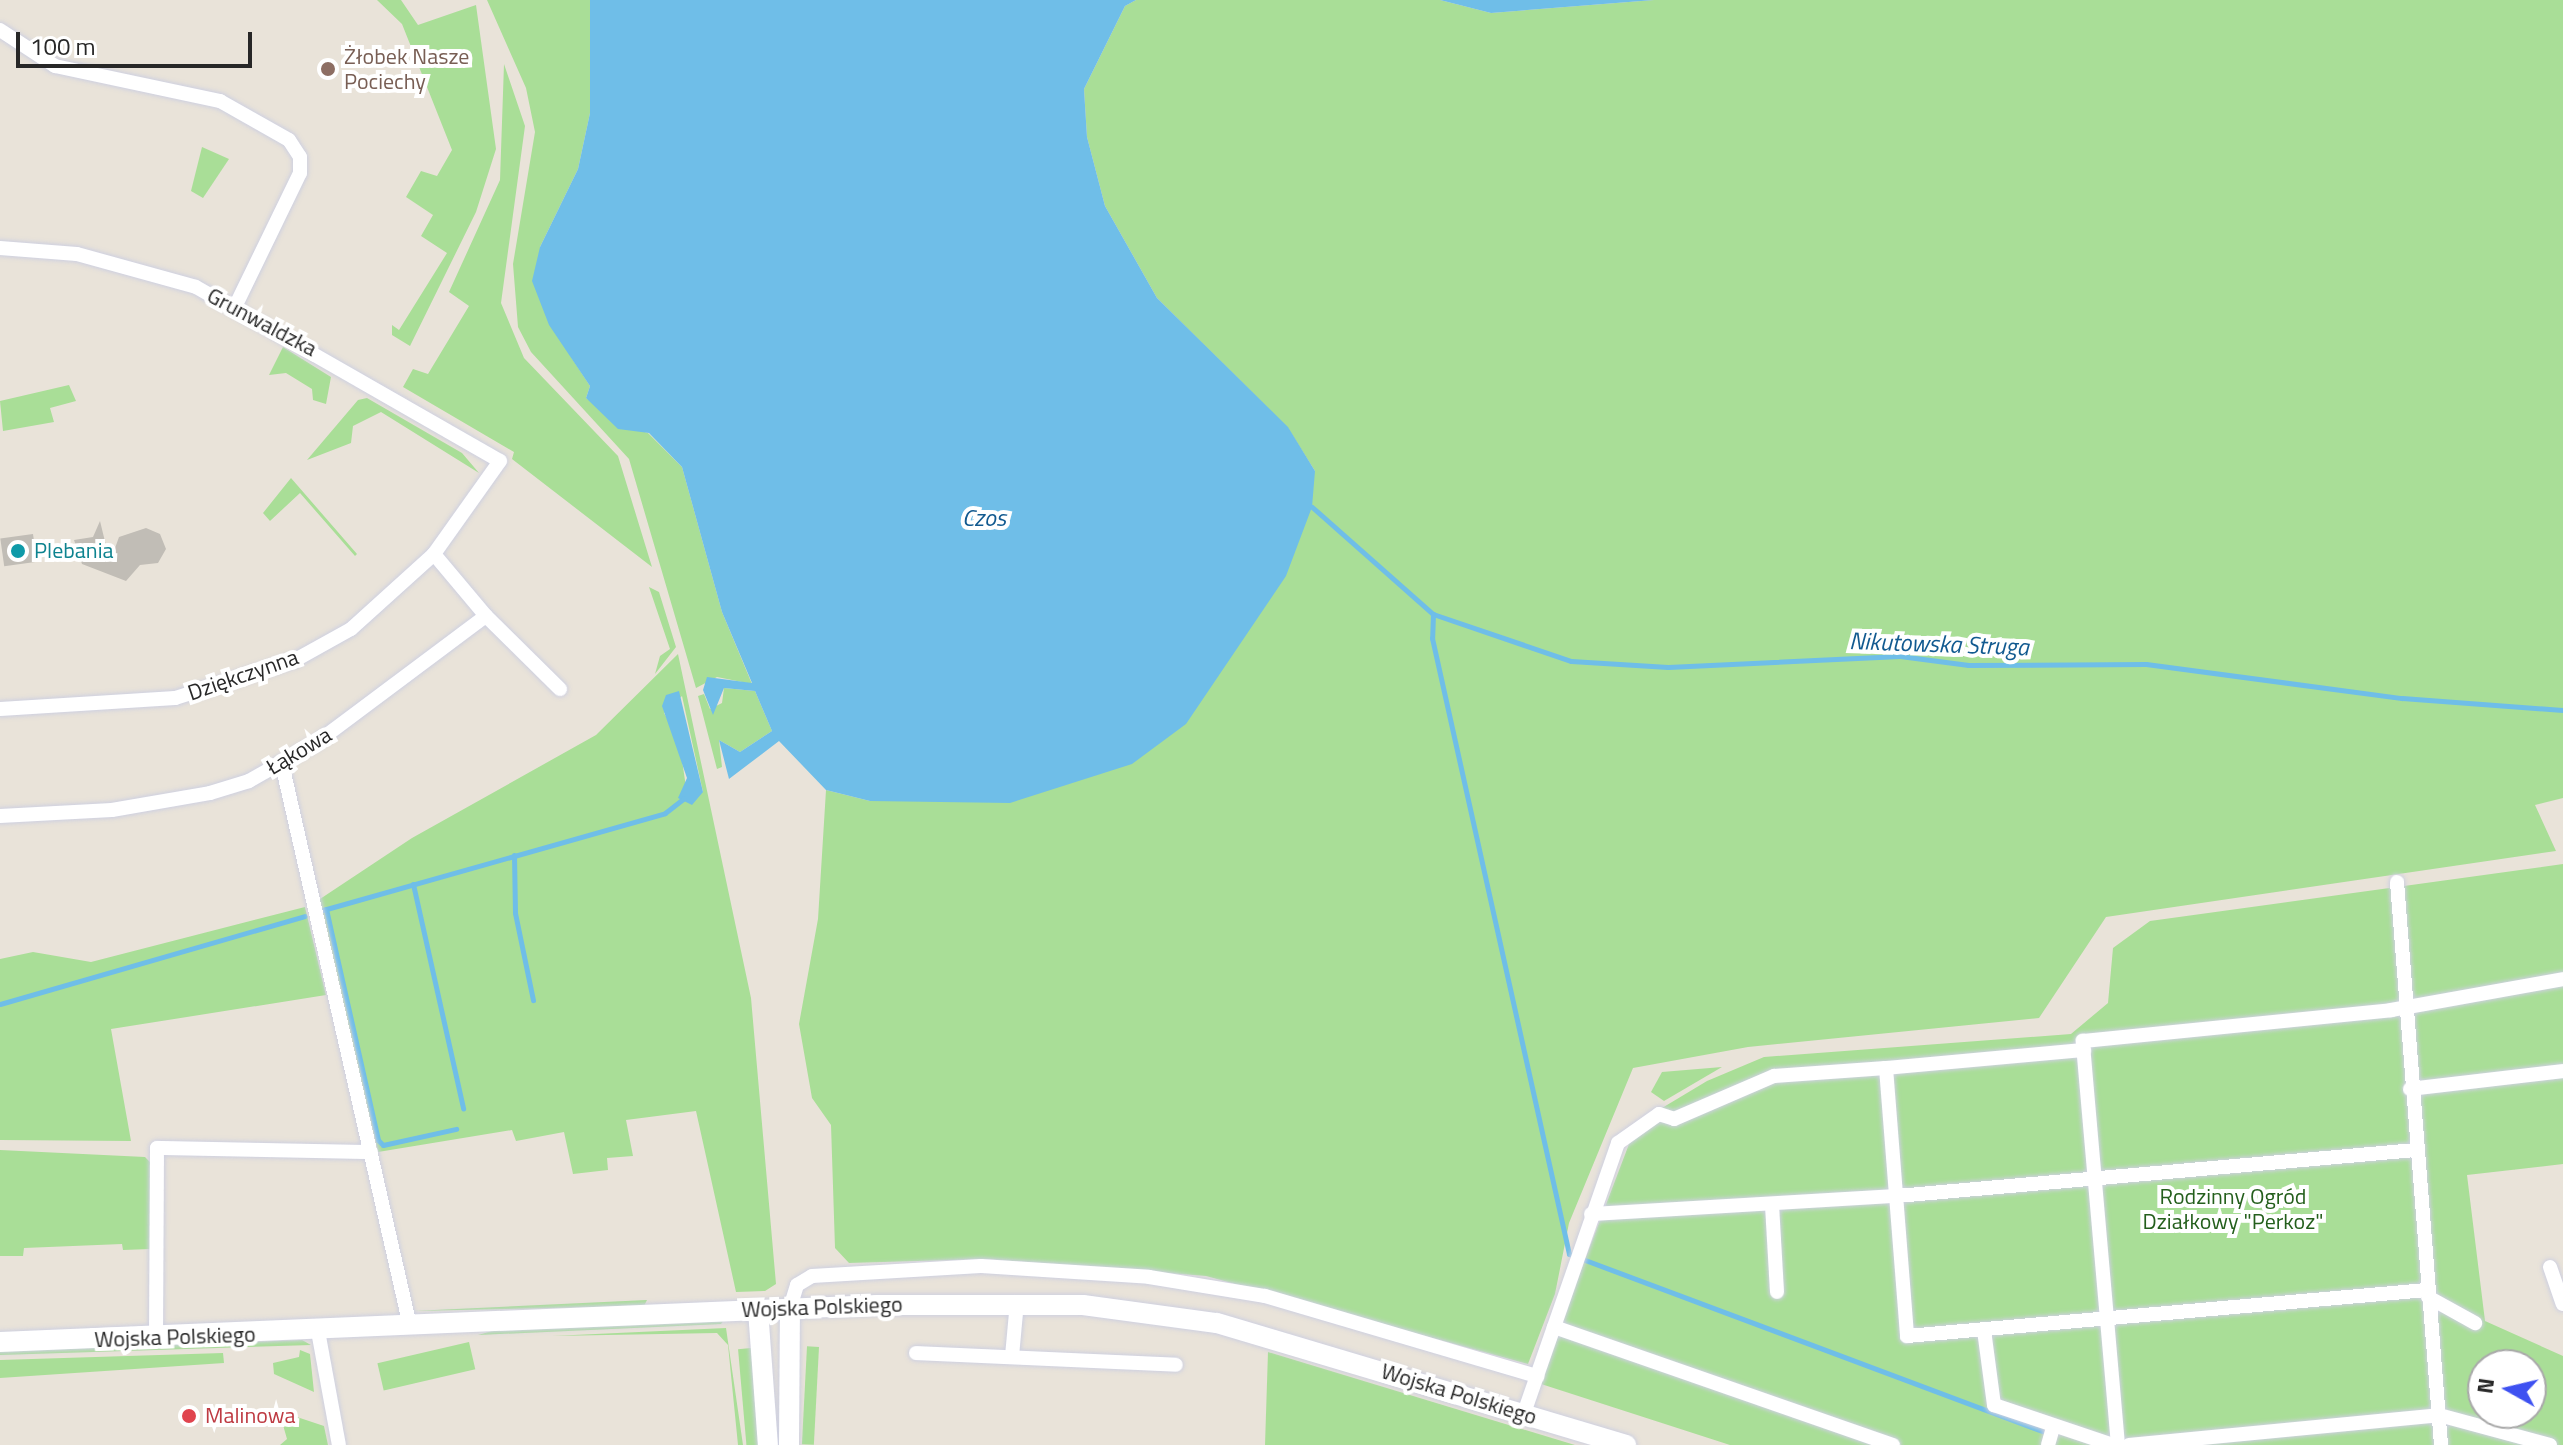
<!DOCTYPE html>
<meta charset="utf-8">
<style>
body{margin:0}
#map{position:relative;width:2563px;height:1445px;overflow:hidden;background:#e9e3d9;font-family:"Titillium Web",sans-serif}
div>[style]{position:absolute}
.green>*{inset:0;background:#a9de97;transform-origin:0 0}
.water>*{inset:0;background:#6fbee8}
.stream>*{height:5px;margin:-2.5px;padding:0 2.5px;transform-origin:2.5px;border-radius:2.5px;background:#6fbee8}
.building>*{inset:0;background:#c1bdb6;transform-origin:0 0}
.roads{filter:drop-shadow(0 0 2px #ced0e0) drop-shadow(0 0 2px #ced0e0)}
.street>*{height:14px;margin:-7px;padding:0 7px;transform-origin:7px;border-radius:7px;background:#fff}
.secondary>*{height:20px;margin:-10px;padding:0 10px;transform-origin:10px;border-radius:10px;background:#fff}
.dots>*{width:22px;height:22px;translate:-50% -50%;box-sizing:border-box;border:4px solid #fff;border-radius:50%}
span{translate:-50% -50%;white-space:nowrap;text-align:center;line-height:1.15;-webkit-text-stroke:8px #fff;paint-order:stroke}
.education-label{font-size:22px;color:#785e54}
.left{translate:0 -50%;text-align:left}
.street-label{font-size:22px;color:#272727}
.culture-label{font-size:22px;color:#0d838f}
.park-label{font-size:22px;color:#245f1c}
.health-label{font-size:22px;color:#be3a42}
.water-label{font-size:24px;color:#125a90;font-style:italic}
.north{position:absolute;left:2467px;top:1349px;width:80px;height:80px;box-sizing:border-box;background:#fff;border:2px solid #a9a9a9;border-radius:50%;rotate:278deg;font-size:22px;font-weight:700;line-height:32px;text-align:center;color:#272727}
.north::after{content:'';display:block;margin:auto;width:28px;height:36px;background:#3e51f1;clip-path:polygon(50% 0,100% 100%,50% 72%,0 100%)}
.scale{position:absolute;left:16px;top:32px;width:236px;height:36px;box-sizing:border-box;border:4px solid #272727;border-top:0;padding-left:10px;font-size:24px;line-height:28px;white-space:nowrap;color:#272727;-webkit-text-stroke:6px #fff;paint-order:stroke}
</style>
<div id="map">
<div class="green">
<div style="clip-path:polygon(377px 0,401px 0,418px 25px,476px 5px,496px 149px,476px 212px,410px 346px,392px 335px,392px 325px,399px 330px,447px 253px,421px 236px,433px 215px,406px 197px,421px 171px,437px 176px,452px 150px,402px 24px)"></div>
<div style="clip-path:polygon(487px 0,590px 0,590px 113px,578px 169px,540px 247px,571px 357px,590px 386px,586px 398px,625px 426px,648px 433px,682px 467px,722px 612px,752px 684px,717px 677px,696px 688px,629px 459px,531px 352px,518px 327px,513px 264px,535px 132px,526px 88px)"></div>
<div style="clip-path:polygon(1136px 0,1440px 0,1491px 13px,1654px 0,2563px 0,2563px 798px,2535px 805px,2556px 851px,2106px 917px,2039px 1018px,1748px 1047px,1633px 1068px,1569px 1223px,1555px 1294px,1528px 1364px,1206px 1276px,987px 1259px,849px 1263px,835px 1248px,831px 1125px,812px 1098px,799px 1024px,818px 919px,826px 790px,870px 801px,1315px 471px,1288px 428px,1157px 298px,1105px 206px,1087px 137px,1084px 89px,1125px 6px)"></div>
<div style="clip-path:polygon(504px 64px,525px 126px,501px 303px,524px 358px,618px 456px,652px 567px,512px 459px,514px 452px,403px 387px,413px 369px,428px 374px,469px 306px,449px 292px,500px 180px)"></div>
<div style="clip-path:polygon(202px 147px,229px 159px,203px 198px,191px 191px)"></div>
<div style="clip-path:polygon(283px 347px,331px 377px,326px 404px,313px 400px,312px 389px,286px 373px,269px 375px)"></div>
<div style="clip-path:polygon(69px 385px,76px 401px,50px 408px,54px 422px,3px 431px,0 401px)"></div>
<div style="clip-path:polygon(367px 398px,462px 453px,479px 473px,381px 412px,353px 426px,351px 443px,307px 460px,358px 400px)"></div>
<div style="clip-path:polygon(291px 478px,357px 554px,355px 556px,300px 493px,270px 521px,263px 513px)"></div>
<div style="clip-path:polygon(649px 587px,659px 592px,676px 647px,655px 674px,660px 656px,670px 649px)"></div>
<div style="clip-path:polygon(evenodd,678px 654px,751px 998px,776px 1284px,765px 1291px,736px 1292px,696px 1111px,626px 1120px,633px 1156px,607px 1158px,608px 1170px,573px 1174px,564px 1132px,516px 1141px,512px 1130px,378px 1152px,317px 901px,412px 838px,596px 735px,678px 654px,682px 696px,703px 792px,686px 787px,679px 740px,664px 713px,682px 696px)"></div>
<div style="clip-path:polygon(724px 688px,755px 691px,772px 731px,740px 752px,719px 740px,722px 767px,717px 769px,698px 696px,704px 694px,710px 709px,722px 703px)"></div>
<div style="clip-path:polygon(evenodd,2563px 864px,2563px 1164px,2467px 1175px,2485px 1321px,2563px 1356px,2563px 1445px,1730px 1445px,1538px 1383px,1637px 1123px,1707px 1081px,1764px 1057px,2071px 1034px,2108px 1003px,2113px 948px,2150px 921px,2563px 864px,2483px 1365px,2531px 1365px,2531px 1413px,2483px 1413px,2483px 1365px)"></div>
<div style="clip-path:polygon(305px 907px,326px 995px,111px 1029px,131px 1141px,0 1140px,0 959px,33px 952px,91px 962px)"></div>
<div style="clip-path:polygon(1722px 1067px,1664px 1101px,1651px 1092px,1662px 1072px)"></div>
<div style="clip-path:polygon(0 1150px,145px 1157px,152px 1164px,150px 1249px,123px 1250px,122px 1244px,24px 1248px,23px 1256px,0 1256px)"></div>
<div style="clip-path:polygon(647px 1300px,644px 1306px,413px 1311px)"></div>
<div style="clip-path:polygon(724px 1320px,721px 1324px,478px 1335px,492px 1331px)"></div>
<div style="clip-path:polygon(726px 1328px,743px 1445px,738px 1445px,728px 1345px,717px 1333px,552px 1336px)"></div>
<div style="clip-path:polygon(302px 1340px,311px 1345px,0 1355px,0 1351px)"></div>
<div style="left:469px;top:1342px;width:28px;height:94px;rotate:77deg"></div>
<div style="left:819px;top:1347px;width:98px;height:12px;rotate:93deg"></div>
<div style="left:751px;top:1348px;width:97px;height:13px;rotate:85deg"></div>
<div style="clip-path:polygon(300px 1350px,310px 1354px,314px 1392px,274px 1374px,273px 1363px,299px 1357px)"></div>
<div style="clip-path:polygon(1268px 1352px,1575px 1445px,1265px 1445px)"></div>
<div style="clip-path:polygon(223px 1353px,224px 1363px,0 1378px,0 1360px)"></div>
<div style="clip-path:polygon(279px 1411px,324px 1426px,328px 1445px,280px 1445px,287px 1439px)"></div>
</div>
<div class="water">
<div style="clip-path:polygon(590px 0,1136px 0,1125px 6px,1084px 89px,1087px 137px,1105px 206px,1157px 298px,1288px 427px,1315px 471px,1312px 507px,1286px 576px,1186px 724px,1132px 764px,1010px 803px,870px 801px,826px 790px,779px 741px,729px 779px,719px 740px,740px 752px,772px 731px,755px 691px,724px 688px,713px 715px,703px 690px,707px 677px,752px 683px,722px 612px,682px 467px,649px 433px,618px 429px,586px 398px,590px 386px,549px 325px,532px 281px,540px 247px,578px 169px,590px 113px)"></div>
<div style="clip-path:polygon(1440px 0,1654px 0,1491px 13px)"></div>
<div style="clip-path:polygon(679px 691px,703px 792px,692px 805px,678px 798px,687px 778px,662px 706px,666px 695px)"></div>
</div>
<div class="stream">
<div style="left:1312px;top:507px;width:162px;rotate:41.5deg"></div>
<div style="left:1433px;top:614px;width:146px;rotate:18.8deg"></div>
<div style="left:1571px;top:661px;width:97px;rotate:3.5deg"></div>
<div style="left:1668px;top:667px;width:232px;rotate:-2.7deg"></div>
<div style="left:1900px;top:656px;width:69px;rotate:7.5deg"></div>
<div style="left:1968px;top:665px;width:178px;rotate:-0.3deg"></div>
<div style="left:2146px;top:664px;width:258px;rotate:7.6deg"></div>
<div style="left:2402px;top:698px;width:161px;rotate:4.3deg"></div>
<div style="left:1433px;top:614px;width:24px;rotate:92deg"></div>
<div style="left:1432px;top:638px;width:631px;rotate:77.46deg"></div>
<div style="left:1569px;top:1254px;width:505px;rotate:20.52deg"></div>
<div style="left:514px;top:855px;width:58px;rotate:89deg"></div>
<div style="left:515px;top:913px;width:89px;rotate:78.3deg"></div>
<div style="left:413px;top:884px;width:230px;rotate:77.4deg"></div>
<div style="left:326px;top:909px;width:237px;rotate:77.3deg"></div>
<div style="left:378px;top:1140px;width:7px;rotate:45deg"></div>
<div style="left:383px;top:1145px;width:75px;rotate:-12.4deg"></div>
<div style="left:323px;top:910px;width:355px;rotate:-15.8deg"></div>
<div style="left:665px;top:813px;width:24px;rotate:-38deg"></div>
<div style="left:0;top:1004px;width:317px;rotate:-16.1deg"></div>
</div>
<div class="building">
<div style="clip-path:polygon(100px 521px,110px 562px,119px 537px,146px 528px,160px 534px,166px 549px,158px 563px,140px 565px,126px 581px,82px 564px,74px 540px,93px 537px)"></div>
<div style="left:33px;top:534px;width:28px;height:33px;rotate:82deg"></div>
</div>
<div class="roads">
<div class="street">
<div style="left:0;top:30px;width:66px;rotate:33.2deg"></div>
<div style="left:55px;top:66px;width:169px;rotate:12deg"></div>
<div style="left:220px;top:101px;width:79px;rotate:29.5deg"></div>
<div style="left:289px;top:140px;width:20px;rotate:57deg"></div>
<div style="left:300px;top:157px;width:16px;rotate:90deg"></div>
<div style="left:300px;top:173px;width:147px;rotate:115.9deg"></div>
<div style="left:0;top:248px;width:77px;rotate:4.5deg"></div>
<div style="left:77px;top:254px;width:123px;rotate:15.5deg"></div>
<div style="left:196px;top:287px;width:350px;rotate:29.8deg"></div>
<div style="left:500px;top:461px;width:114px;rotate:125.4deg"></div>
<div style="left:434px;top:554px;width:112px;rotate:137.9deg"></div>
<div style="left:351px;top:629px;width:64px;rotate:151deg"></div>
<div style="left:295px;top:660px;width:126px;rotate:162.4deg"></div>
<div style="left:175px;top:698px;width:175px;rotate:176.4deg"></div>
<div style="left:486px;top:616px;width:104px;rotate:44.6deg"></div>
<div style="left:282px;top:764px;width:576px;rotate:77.17deg"></div>
<div style="left:0;top:816px;width:112px;rotate:-3.1deg"></div>
<div style="left:112px;top:810px;width:99px;rotate:-9.8deg"></div>
<div style="left:210px;top:793px;width:41px;rotate:-17.1deg"></div>
<div style="left:249px;top:781px;width:77px;rotate:-29.6deg"></div>
<div style="left:316px;top:743px;width:212px;rotate:-36.8deg"></div>
<div style="left:486px;top:616px;width:81px;rotate:-130deg"></div>
<div style="left:2397px;top:882px;width:565px;rotate:85.53deg"></div>
<div style="left:1886px;top:1068px;width:199px;rotate:-5.2deg"></div>
<div style="left:2410px;top:1089px;width:154px;rotate:-6.7deg"></div>
<div style="left:1772px;top:1205px;width:87px;rotate:86.7deg"></div>
<div style="left:1591px;top:1214px;width:307px;rotate:-3.4deg"></div>
<div style="left:1897px;top:1196px;width:520px;rotate:-5.07deg"></div>
<div style="left:2550px;top:1267px;width:39px;rotate:71deg"></div>
<div style="left:2428px;top:1297px;width:54px;rotate:29deg"></div>
<div style="left:790px;top:1308px;width:24px;rotate:-73deg"></div>
<div style="left:797px;top:1285px;width:17px;rotate:-31deg"></div>
<div style="left:812px;top:1276px;width:169px;rotate:-3.4deg"></div>
<div style="left:981px;top:1266px;width:168px;rotate:3.7deg"></div>
<div style="left:1149px;top:1277px;width:118px;rotate:9.3deg"></div>
<div style="left:1265px;top:1296px;width:284px;rotate:16.4deg"></div>
<div style="left:1554px;top:1327px;width:359px;rotate:19.2deg"></div>
<div style="left:1984px;top:1330px;width:76px;rotate:82.4deg"></div>
<div style="left:1994px;top:1405px;width:126px;rotate:18.6deg"></div>
<div style="left:318px;top:1331px;width:116px;rotate:79.6deg"></div>
<div style="left:156px;top:1339px;width:191px;rotate:-89.7deg"></div>
<div style="left:157px;top:1148px;width:214px;rotate:1.1deg"></div>
<div style="left:916px;top:1353px;width:260px;rotate:2.6deg"></div>
<div style="left:1012px;top:1356px;width:54px;rotate:-84.7deg"></div>
<div style="left:1524px;top:1413px;width:286px;rotate:-70.8deg"></div>
<div style="left:1618px;top:1143px;width:50px;rotate:-35.3deg"></div>
<div style="left:1659px;top:1114px;width:16px;rotate:18deg"></div>
<div style="left:1674px;top:1119px;width:109px;rotate:-23.3deg"></div>
<div style="left:1774px;top:1076px;width:112px;rotate:-4.1deg"></div>
<div style="left:1886px;top:1068px;width:269px;rotate:85.5deg"></div>
<div style="left:1907px;top:1336px;width:522px;rotate:-5.06deg"></div>
<div style="left:2048px;top:1445px;width:19px;rotate:-74deg"></div>
<div style="left:2118px;top:1445px;width:406px;rotate:-95deg"></div>
<div style="left:2083px;top:1041px;width:310px;rotate:-5.7deg"></div>
<div style="left:2391px;top:1010px;width:175px;rotate:-10.2deg"></div>
<div style="left:2129px;top:1445px;width:311px;rotate:-5.5deg"></div>
<div style="left:2439px;top:1415px;width:115px;rotate:15.1deg"></div>
</div>
<div class="secondary">
<div style="left:758px;top:1310px;width:135px;rotate:85.8deg"></div>
<div style="left:0;top:1342px;width:878px;rotate:-2.42deg"></div>
<div style="left:877px;top:1305px;width:206px"></div>
<div style="left:1083px;top:1305px;width:135px;rotate:7.7deg"></div>
<div style="left:1217px;top:1323px;width:427px;rotate:16.6deg"></div>
<div style="left:789px;top:1445px;width:137px;rotate:-89.6deg"></div>
</div>
</div>
<div class="dots">
<div style="left:328px;top:69px;background:#8d6e63"></div>
<div style="left:18px;top:551px;background:#0f9aa8"></div>
<div style="left:189px;top:1416px;background:#e0444e"></div>
</div>
<div class="education-label">
<span class="left" style="left:344px;top:69px">Żłobek Nasze<br>Pociechy</span>
</div>
<div class="street-label">
<span style="left:262px;top:322px;rotate:28deg">Grunwaldzka</span>
<span style="left:243px;top:675px;rotate:-19deg">Dziękczynna</span>
<span style="left:299px;top:751px;rotate:-31deg">Łąkowa</span>
<span style="left:822px;top:1307px;rotate:-2deg">Wojska Polskiego</span>
<span style="left:175px;top:1337px;rotate:-2deg">Wojska Polskiego</span>
<span style="left:1459px;top:1394px;rotate:17deg">Wojska Polskiego</span>
</div>
<div class="culture-label">
<span class="left" style="left:34px;top:551px">Plebania</span>
</div>
<div class="park-label">
<span style="left:2233px;top:1209px">Rodzinny Ogród<br>Działkowy "Perkoz"</span>
</div>
<div class="health-label">
<span class="left" style="left:205px;top:1416px">Malinowa</span>
</div>
<div class="water-label">
<span style="left:984px;top:518px">Czos</span>
<span style="left:1939px;top:644px;rotate:2deg">Nikutowska Struga</span>
</div>
<div class="north">N</div>
<div class="scale">100 m</div>
</div>
